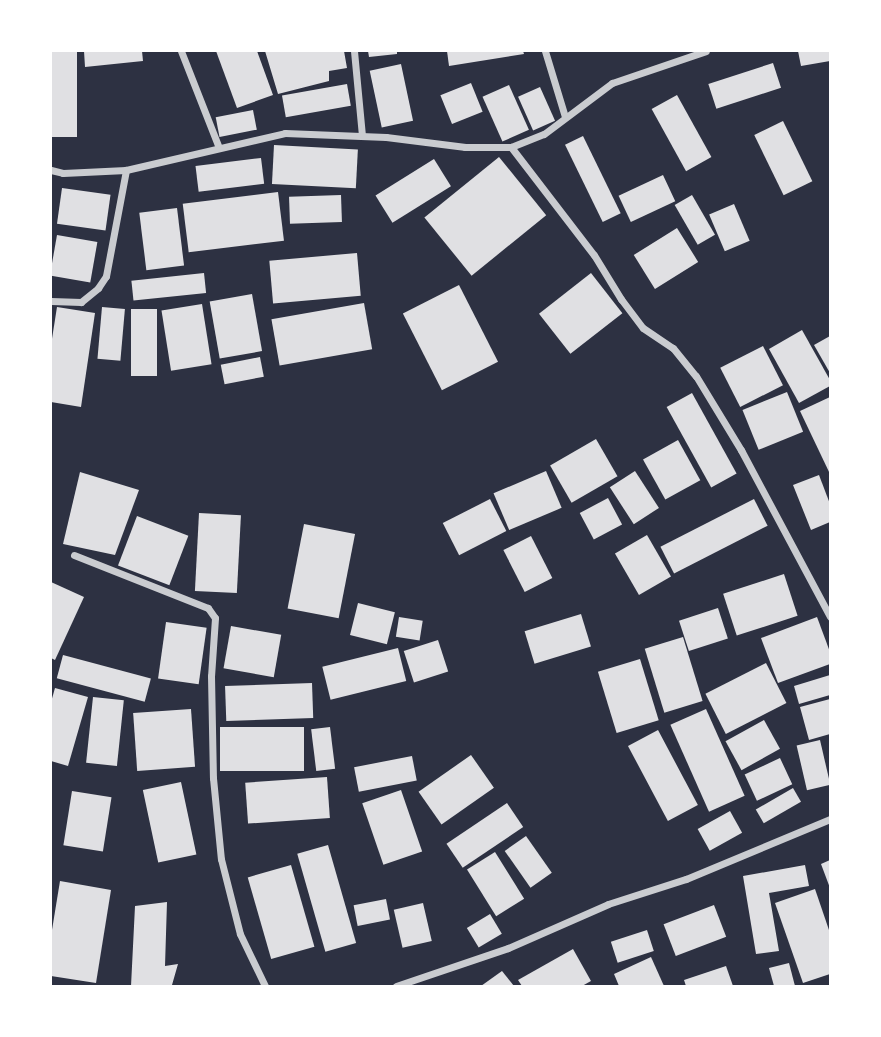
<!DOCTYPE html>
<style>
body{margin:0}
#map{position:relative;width:881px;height:1037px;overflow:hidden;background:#2d3142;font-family:"Noto Sans",sans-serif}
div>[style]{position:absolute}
.building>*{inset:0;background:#e0e0e3;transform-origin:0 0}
.minor>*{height:7px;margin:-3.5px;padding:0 3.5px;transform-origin:3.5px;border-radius:3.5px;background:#caccd0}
span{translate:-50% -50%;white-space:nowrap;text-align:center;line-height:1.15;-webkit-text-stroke:7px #fff;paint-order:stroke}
.frame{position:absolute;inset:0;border:52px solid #fff;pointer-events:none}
</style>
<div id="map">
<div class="building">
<div style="left:51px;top:51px;width:26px;height:86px"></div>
<div style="clip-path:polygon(84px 51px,142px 51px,143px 61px,85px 67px)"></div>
<div style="clip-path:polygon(216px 51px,257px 51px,273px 95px,237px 108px)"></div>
<div style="clip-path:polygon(265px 51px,344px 51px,347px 68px,329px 71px,329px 81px,278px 94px)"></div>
<div style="clip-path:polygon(368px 51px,397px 51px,397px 54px,369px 57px)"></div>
<div style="clip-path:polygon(447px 51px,523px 51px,524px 54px,449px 66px)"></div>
<div style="clip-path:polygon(798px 51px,830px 51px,830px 61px,801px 66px)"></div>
<div style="left:773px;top:63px;width:26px;height:68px;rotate:72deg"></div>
<div style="left:401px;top:64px;width:58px;height:32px;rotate:78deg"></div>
<div style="left:471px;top:83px;width:31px;height:33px;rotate:68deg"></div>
<div style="left:347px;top:84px;width:22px;height:66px;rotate:80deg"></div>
<div style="left:509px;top:85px;width:49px;height:29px;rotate:66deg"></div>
<div style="left:540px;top:87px;width:37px;height:24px;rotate:66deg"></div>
<div style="left:677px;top:95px;width:71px;height:29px;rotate:61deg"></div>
<div style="left:253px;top:110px;width:20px;height:38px;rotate:79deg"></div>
<div style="left:783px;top:121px;width:67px;height:32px;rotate:64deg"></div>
<div style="left:583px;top:136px;width:86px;height:20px;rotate:64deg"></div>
<div style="left:274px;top:145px;width:84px;height:39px;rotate:3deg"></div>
<div style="left:499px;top:157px;width:75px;height:96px;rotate:51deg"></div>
<div style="left:261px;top:158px;width:26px;height:66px;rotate:83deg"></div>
<div style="left:434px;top:159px;width:32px;height:69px;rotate:58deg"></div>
<div style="left:663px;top:175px;width:29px;height:49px;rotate:65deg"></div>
<div style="left:62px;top:188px;width:49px;height:36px;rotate:8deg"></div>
<div style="left:278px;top:192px;width:49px;height:96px;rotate:83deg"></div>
<div style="left:341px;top:195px;width:27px;height:52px;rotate:88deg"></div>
<div style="left:692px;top:195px;width:46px;height:20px;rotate:60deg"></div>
<div style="left:734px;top:204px;width:40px;height:27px;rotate:67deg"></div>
<div style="left:177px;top:208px;width:58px;height:38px;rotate:83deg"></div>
<div style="left:677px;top:228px;width:40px;height:51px;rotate:58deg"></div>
<div style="left:57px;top:235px;width:41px;height:41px;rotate:10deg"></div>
<div style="left:357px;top:253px;width:43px;height:88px;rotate:85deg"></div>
<div style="left:204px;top:273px;width:20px;height:73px;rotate:84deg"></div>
<div style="left:591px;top:273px;width:51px;height:66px;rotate:52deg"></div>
<div style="left:459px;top:285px;width:86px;height:63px;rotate:63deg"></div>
<div style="left:252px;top:294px;width:58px;height:43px;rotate:80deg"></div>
<div style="left:364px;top:303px;width:47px;height:94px;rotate:80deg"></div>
<div style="left:202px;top:304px;width:61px;height:41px;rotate:81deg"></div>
<div style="clip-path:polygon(57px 307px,95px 313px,81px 407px,51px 402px,51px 345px)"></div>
<div style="left:102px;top:307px;width:23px;height:52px;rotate:5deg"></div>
<div style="left:131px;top:309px;width:26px;height:67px"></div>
<div style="clip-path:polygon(802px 330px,830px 380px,830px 386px,799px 403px,769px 349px)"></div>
<div style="clip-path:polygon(830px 336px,830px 373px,814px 345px)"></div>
<div style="left:763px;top:346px;width:44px;height:48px;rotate:63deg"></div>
<div style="left:260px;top:357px;width:20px;height:40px;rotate:79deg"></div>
<div style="left:787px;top:392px;width:43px;height:48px;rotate:68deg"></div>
<div style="left:692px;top:393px;width:92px;height:29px;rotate:61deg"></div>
<div style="clip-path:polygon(830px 397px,830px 474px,800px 411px)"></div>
<div style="left:596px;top:439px;width:43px;height:53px;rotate:60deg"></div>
<div style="left:678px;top:440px;width:46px;height:40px;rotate:61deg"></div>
<div style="left:546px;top:471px;width:40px;height:57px;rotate:67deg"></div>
<div style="left:635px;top:471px;width:44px;height:30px;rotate:57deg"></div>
<div style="clip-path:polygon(80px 472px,139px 490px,115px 555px,63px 544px)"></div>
<div style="clip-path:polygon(819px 475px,830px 504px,830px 522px,811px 530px,793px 485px)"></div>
<div style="left:608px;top:498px;width:30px;height:32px;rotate:62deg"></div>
<div style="left:490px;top:499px;width:36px;height:53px;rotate:63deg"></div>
<div style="left:754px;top:499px;width:30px;height:105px;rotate:63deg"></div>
<div style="left:199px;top:513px;width:42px;height:78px;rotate:3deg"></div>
<div style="left:137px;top:516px;width:55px;height:53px;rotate:21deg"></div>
<div style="left:304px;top:524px;width:52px;height:86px;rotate:11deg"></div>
<div style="left:647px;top:535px;width:48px;height:37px;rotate:60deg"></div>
<div style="left:531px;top:536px;width:47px;height:31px;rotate:63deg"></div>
<div style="left:784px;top:574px;width:44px;height:64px;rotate:72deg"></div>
<div style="clip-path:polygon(51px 582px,84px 597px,55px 660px,51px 658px)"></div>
<div style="left:358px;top:603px;width:38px;height:33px;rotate:14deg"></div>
<div style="left:718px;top:608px;width:32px;height:41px;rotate:72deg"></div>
<div style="left:581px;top:614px;width:34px;height:59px;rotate:73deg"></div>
<div style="left:399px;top:617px;width:24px;height:20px;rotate:9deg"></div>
<div style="clip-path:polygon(817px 617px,830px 652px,830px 664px,778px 683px,761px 638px)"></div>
<div style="left:166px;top:622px;width:41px;height:57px;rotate:8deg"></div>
<div style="left:231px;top:626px;width:51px;height:43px;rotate:10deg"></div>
<div style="left:683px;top:637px;width:67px;height:40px;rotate:73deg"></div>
<div style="left:438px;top:640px;width:33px;height:36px;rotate:72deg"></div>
<div style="left:398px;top:648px;width:34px;height:78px;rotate:76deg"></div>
<div style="left:63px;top:655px;width:91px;height:24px;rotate:15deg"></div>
<div style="left:640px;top:659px;width:64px;height:44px;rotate:73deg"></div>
<div style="left:766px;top:663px;width:45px;height:68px;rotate:63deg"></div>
<div style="clip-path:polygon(830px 675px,830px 695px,799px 704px,794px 686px)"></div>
<div style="left:312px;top:683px;width:35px;height:87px;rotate:88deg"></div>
<div style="clip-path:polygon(55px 688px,88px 697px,68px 766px,51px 761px,51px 702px)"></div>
<div style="left:93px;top:697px;width:31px;height:66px;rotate:6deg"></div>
<div style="clip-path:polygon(830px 699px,830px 734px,809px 740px,800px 707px)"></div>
<div style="left:191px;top:709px;width:58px;height:58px;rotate:86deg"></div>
<div style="left:706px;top:709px;width:95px;height:39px;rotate:66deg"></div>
<div style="left:764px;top:720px;width:33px;height:44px;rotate:61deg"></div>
<div style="left:304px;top:727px;width:44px;height:84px;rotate:90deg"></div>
<div style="left:330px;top:727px;width:42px;height:19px;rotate:83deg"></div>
<div style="left:658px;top:730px;width:85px;height:34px;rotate:62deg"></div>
<div style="left:820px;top:740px;width:46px;height:24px;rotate:77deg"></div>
<div style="left:471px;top:755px;width:40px;height:64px;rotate:55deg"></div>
<div style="left:412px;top:756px;width:25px;height:59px;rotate:79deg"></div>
<div style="left:780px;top:758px;width:29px;height:39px;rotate:65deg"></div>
<div style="left:327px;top:777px;width:41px;height:82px;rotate:86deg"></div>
<div style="left:181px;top:782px;width:74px;height:39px;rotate:78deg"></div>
<div style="left:793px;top:788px;width:16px;height:43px;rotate:60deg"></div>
<div style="left:401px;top:790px;width:65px;height:41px;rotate:71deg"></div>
<div style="left:72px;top:791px;width:40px;height:55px;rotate:9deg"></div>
<div style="left:507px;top:803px;width:29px;height:73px;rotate:56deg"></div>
<div style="left:730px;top:811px;width:25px;height:37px;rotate:61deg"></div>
<div style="left:526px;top:836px;width:45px;height:26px;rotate:55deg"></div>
<div style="left:328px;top:845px;width:102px;height:32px;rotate:74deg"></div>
<div style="left:495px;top:852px;width:55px;height:33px;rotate:58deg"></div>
<div style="clip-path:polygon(830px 860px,830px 888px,821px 864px)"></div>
<div style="left:291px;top:865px;width:85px;height:45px;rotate:74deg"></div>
<div style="clip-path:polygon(805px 865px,809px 886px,769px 893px,779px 951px,756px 954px,743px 876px)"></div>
<div style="clip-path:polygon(60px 881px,111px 890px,96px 983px,51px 976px,51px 936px)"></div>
<div style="clip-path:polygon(815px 889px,830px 933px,830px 974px,803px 983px,775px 903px)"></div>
<div style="left:386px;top:899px;width:21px;height:33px;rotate:79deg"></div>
<div style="clip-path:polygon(167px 902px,165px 966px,178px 964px,172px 985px,131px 986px,135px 906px)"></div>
<div style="left:423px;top:903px;width:39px;height:30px;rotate:77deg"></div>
<div style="left:714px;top:905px;width:34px;height:54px;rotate:69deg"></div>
<div style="left:490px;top:914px;width:23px;height:27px;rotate:59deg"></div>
<div style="left:647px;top:930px;width:22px;height:38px;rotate:72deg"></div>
<div style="clip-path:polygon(573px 949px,591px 981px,582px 986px,522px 986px,518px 980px)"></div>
<div style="clip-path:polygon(651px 957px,664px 986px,619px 986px,614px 974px)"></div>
<div style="clip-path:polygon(789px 963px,795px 986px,774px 986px,769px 968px)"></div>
<div style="clip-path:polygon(726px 966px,733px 986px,686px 986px,684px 980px)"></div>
<div style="clip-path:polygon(502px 971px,514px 986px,481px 986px)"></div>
</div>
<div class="minor">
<div style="left:181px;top:51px;width:104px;rotate:68.6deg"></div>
<div style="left:354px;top:51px;width:84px;rotate:84.6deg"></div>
<div style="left:545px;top:51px;width:69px;rotate:73.1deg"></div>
<div style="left:511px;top:147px;width:136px;rotate:52.5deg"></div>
<div style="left:594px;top:255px;width:52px;rotate:58.5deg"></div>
<div style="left:621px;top:299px;width:36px;rotate:53deg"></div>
<div style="left:643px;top:328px;width:36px;rotate:34deg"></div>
<div style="left:673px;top:348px;width:36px;rotate:51deg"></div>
<div style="left:696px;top:376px;width:87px;rotate:58.7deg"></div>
<div style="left:741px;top:450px;width:189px;rotate:61.9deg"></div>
<div style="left:51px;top:170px;width:12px;rotate:14deg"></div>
<div style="left:63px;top:173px;width:63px;rotate:-2.7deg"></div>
<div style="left:126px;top:170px;width:163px;rotate:-13.1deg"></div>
<div style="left:285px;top:133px;width:101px;rotate:2.3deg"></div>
<div style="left:386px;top:137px;width:80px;rotate:7.2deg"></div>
<div style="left:465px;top:147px;width:46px"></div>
<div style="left:511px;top:147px;width:35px;rotate:-22deg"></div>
<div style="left:544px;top:134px;width:85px;rotate:-36.9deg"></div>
<div style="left:612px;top:83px;width:99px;rotate:-18.8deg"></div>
<div style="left:51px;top:301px;width:30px;rotate:2deg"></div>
<div style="left:81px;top:302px;width:22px;rotate:-39deg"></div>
<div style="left:98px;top:288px;width:14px;rotate:-56deg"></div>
<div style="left:106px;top:276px;width:108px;rotate:-79.3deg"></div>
<div style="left:74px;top:555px;width:144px;rotate:21.6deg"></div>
<div style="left:208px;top:608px;width:12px;rotate:55deg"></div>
<div style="left:215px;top:618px;width:58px;rotate:93.9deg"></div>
<div style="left:211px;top:676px;width:102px;rotate:88.9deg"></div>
<div style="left:213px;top:778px;width:81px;rotate:84.4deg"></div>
<div style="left:221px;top:859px;width:77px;rotate:75.8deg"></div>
<div style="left:240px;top:934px;width:58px;rotate:64.3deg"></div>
<div style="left:396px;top:986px;width:118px;rotate:-18.7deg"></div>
<div style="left:508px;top:948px;width:109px;rotate:-23.7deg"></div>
<div style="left:608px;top:904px;width:82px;rotate:-17.8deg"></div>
<div style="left:686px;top:879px;width:156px;rotate:-22.6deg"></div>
</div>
<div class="frame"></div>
</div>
